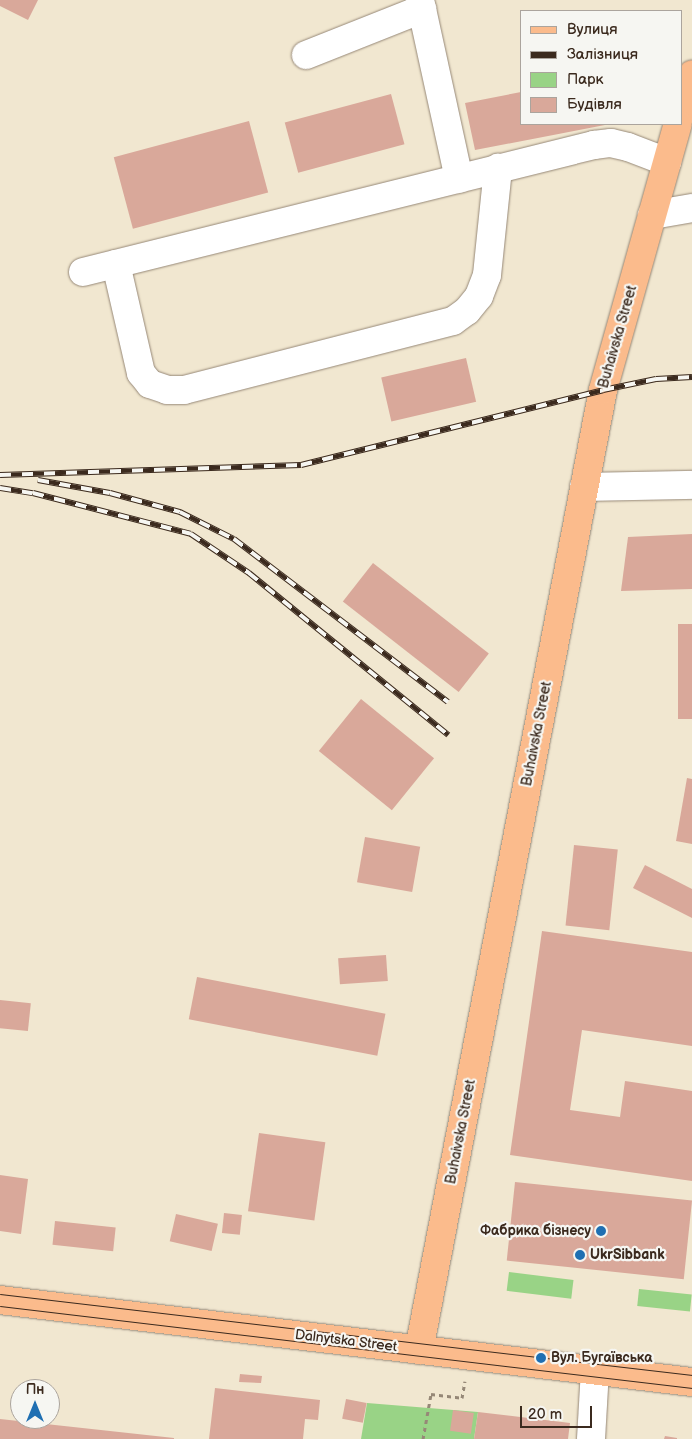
<!DOCTYPE html>
<meta charset="utf-8">
<style>
body{margin:0}
#map{position:relative;width:692px;height:1439px;overflow:hidden;background:#f1e7d0;font-family:"Balsamiq Sans",sans-serif}
div>[style]{position:absolute}
.green>*{inset:0;background:#99d386;transform-origin:0 0}
.building>*{inset:0;background:#d9a89a;transform-origin:0 0}
.path>*{height:3px;margin-top:-1.5px;transform-origin:0;background:repeating-linear-gradient(90deg,#968877 0 4px,transparent 0 8px)}
.roads{filter:drop-shadow(0 0 1px #968877) drop-shadow(0 0 1px #968877)}
.minor>*{height:28px;margin:-14px;padding:0 14px;transform-origin:14px;border-radius:14px;background:#fff}
.major>*{height:28px;margin:-14px;padding:0 14px;transform-origin:14px;border-radius:14px;background:#fbbb8c}
.tram>*{height:1px;margin:-0.5px;padding:0 0.5px;transform-origin:0.5px;border-radius:0.5px;background:#3b2a1e}
.rail>*{height:5.5px;margin-top:-2.75px;transform-origin:0;background:repeating-linear-gradient(90deg,#f6f6f2 0 11px,#3b2a1e 0 22px);box-sizing:border-box;border-block:1px solid #3b2a1e}
.dots>*{width:14px;height:14px;translate:-50% -50%;box-sizing:border-box;border:2px solid #f6f6f2;border-radius:50%}
span{translate:-50% -50%;white-space:nowrap;text-align:center;line-height:1.15;-webkit-text-stroke:4.5px #f6f6f2;paint-order:stroke}
.street-label{font-size:14px;color:#3b2a1e}
.poi-label{font-size:14px;color:#3b2a1e;font-weight:700}
.right{translate:-100% -50%;text-align:right}
.left{translate:0 -50%;text-align:left}
.legend{position:absolute;left:520px;top:10px;width:162px;height:115px;box-sizing:border-box;background:#f6f6f2;border:1px solid #aba49d;margin:0;padding:6px 9px;list-style:none;font-size:15px;color:#3b2a1e}
.legend li{display:flex;align-items:center;gap:10px;height:25px}
.legend b{width:25px;border:1px solid #aba49d}
.north{position:absolute;left:10px;top:1379px;width:50px;height:50px;box-sizing:border-box;background:#f6f6f2;border:1px solid #aba49d;border-radius:50%;rotate:0deg;font-size:14px;font-weight:700;line-height:20px;text-align:center;color:#3b2a1e}
.north::after{content:'';display:block;margin:auto;width:18px;height:22px;background:#1f6fb2;clip-path:polygon(50% 0,100% 100%,50% 72%,0 100%)}
.scale{position:absolute;left:520px;top:1406px;width:72px;height:22px;box-sizing:border-box;border:2px solid #3b2a1e;border-top:0;padding-left:6px;font-size:15px;line-height:18px;white-space:nowrap;color:#3b2a1e;-webkit-text-stroke:4px #f6f6f2;paint-order:stroke}
</style>
<div id="map">
<div class="green">
<div style="left:509px;top:1272px;width:65px;height:19px;rotate:7deg"></div>
<div style="left:639px;top:1289px;width:53px;height:17px;rotate:6deg"></div>
<div style="clip-path:polygon(367px 1403px,478px 1412px,474px 1439px,361px 1439px)"></div>
</div>
<div class="building">
<div style="clip-path:polygon(0 0,38px 0,28px 20px,0 6px)"></div>
<div style="clip-path:polygon(521px 92px,521px 124px,605px 125px,475px 150px,465px 103px)"></div>
<div style="left:391px;top:94px;width:52px;height:110px;rotate:75deg"></div>
<div style="left:249px;top:121px;width:74px;height:140px;rotate:75deg"></div>
<div style="left:466px;top:358px;width:45px;height:87px;rotate:77deg"></div>
<div style="clip-path:polygon(692px 534px,692px 589px,621px 591px,628px 537px)"></div>
<div style="left:373px;top:563px;width:147px;height:49px;rotate:38deg"></div>
<div style="left:678px;top:624px;width:14px;height:95px"></div>
<div style="left:361px;top:699px;width:94px;height:67px;rotate:39deg"></div>
<div style="clip-path:polygon(687px 778px,692px 779px,692px 844px,676px 841px)"></div>
<div style="left:365px;top:837px;width:56px;height:46px;rotate:10deg"></div>
<div style="left:574px;top:845px;width:44px;height:81px;rotate:6deg"></div>
<div style="clip-path:polygon(645px 865px,692px 889px,692px 918px,633px 888px)"></div>
<div style="clip-path:polygon(542px 931px,692px 952px,692px 1046px,582px 1030px,570px 1110px,620px 1117px,625px 1081px,692px 1091px,692px 1181px,510px 1155px)"></div>
<div style="left:386px;top:955px;width:26px;height:48px;rotate:86deg"></div>
<div style="left:197px;top:977px;width:192px;height:43px;rotate:11deg"></div>
<div style="left:0;top:1000px;width:31px;height:28px;rotate:6deg"></div>
<div style="left:259px;top:1133px;width:67px;height:79px;rotate:8deg"></div>
<div style="clip-path:polygon(0 1175px,28px 1179px,21px 1234px,0 1231px)"></div>
<div style="left:515px;top:1182px;width:178px;height:79px;rotate:6deg"></div>
<div style="left:224px;top:1213px;width:18px;height:20px;rotate:6deg"></div>
<div style="left:176px;top:1214px;width:43px;height:28px;rotate:13deg"></div>
<div style="left:55px;top:1221px;width:61px;height:24px;rotate:6deg"></div>
<div style="clip-path:polygon(240px 1374px,262px 1376px,261px 1383px,239px 1382px)"></div>
<div style="clip-path:polygon(215px 1388px,320px 1400px,318px 1420px,305px 1419px,303px 1439px,209px 1439px)"></div>
<div style="left:346px;top:1399px;width:21px;height:20px;rotate:11deg"></div>
<div style="left:453px;top:1410px;width:21px;height:21px;rotate:8deg"></div>
<div style="clip-path:polygon(478px 1412px,570px 1423px,568px 1439px,474px 1439px)"></div>
<div style="clip-path:polygon(0 1419px,174px 1438px,174px 1439px,0 1439px)"></div>
<div style="clip-path:polygon(665px 1436px,677px 1438px,677px 1439px,664px 1439px)"></div>
</div>
<div class="path">
<div style="left:423px;top:1439px;width:46px;rotate:-79.9deg"></div>
<div style="left:431px;top:1394px;width:31px;rotate:7deg"></div>
<div style="left:462px;top:1398px;width:17px;rotate:-80deg"></div>
</div>
<div class="roads">
<div class="minor">
<div style="left:420px;top:0;width:183px;rotate:77.7deg"></div>
<div style="left:306px;top:55px;width:125px;rotate:-21.6deg"></div>
<div style="left:652px;top:215px;width:41px;rotate:-9.9deg"></div>
<div style="left:116px;top:264px;width:112px;rotate:77.1deg"></div>
<div style="left:141px;top:373px;width:14px;rotate:51deg"></div>
<div style="left:150px;top:384px;width:18px;rotate:19deg"></div>
<div style="left:167px;top:390px;width:17px"></div>
<div style="left:184px;top:390px;width:278px;rotate:-14.4deg"></div>
<div style="left:453px;top:321px;width:17px;rotate:-36deg"></div>
<div style="left:467px;top:311px;width:19px;rotate:-51deg"></div>
<div style="left:479px;top:296px;width:22px;rotate:-69deg"></div>
<div style="left:487px;top:275px;width:108px;rotate:-84.1deg"></div>
<div style="left:83px;top:272px;width:527px;rotate:-13.96deg"></div>
<div style="left:594px;top:145px;width:17px;rotate:-7deg"></div>
<div style="left:611px;top:143px;width:17px;rotate:13deg"></div>
<div style="left:628px;top:147px;width:42px;rotate:21deg"></div>
<div style="left:584px;top:487px;width:108px;rotate:-1.1deg"></div>
<div style="left:591px;top:1439px;width:69px;rotate:-86.7deg"></div>
</div>
<div class="major">
<div style="left:681px;top:114px;width:41px;rotate:-74.2deg"></div>
<div style="left:0;top:1300px;width:697px;rotate:6.76deg"></div>
<div style="left:419px;top:1350px;width:977px;rotate:-79.15deg"></div>
<div style="left:603px;top:390px;width:276px;rotate:-74.3deg"></div>
</div>
</div>
<div class="tram">
<div style="left:0;top:1294px;width:697px;rotate:6.68deg"></div>
<div style="left:0;top:1306px;width:697px;rotate:6.76deg"></div>
</div>
<div class="rail">
<div style="left:0;top:475px;width:301px;rotate:-1.9deg"></div>
<div style="left:301px;top:465px;width:311px;rotate:-13.9deg"></div>
<div style="left:603px;top:390px;width:54px;rotate:-11.7deg"></div>
<div style="left:656px;top:379px;width:36px;rotate:-3deg"></div>
<div style="left:38px;top:480px;width:73px;rotate:10.2deg"></div>
<div style="left:110px;top:493px;width:73px;rotate:15.2deg"></div>
<div style="left:180px;top:512px;width:60px;rotate:26.6deg"></div>
<div style="left:234px;top:539px;width:269px;rotate:37.3deg"></div>
<div style="left:0;top:488px;width:33px;rotate:9deg"></div>
<div style="left:33px;top:493px;width:163px;rotate:14.5deg"></div>
<div style="left:191px;top:534px;width:70px;rotate:33.9deg"></div>
<div style="left:249px;top:573px;width:257px;rotate:39.1deg"></div>
</div>
<div class="dots">
<div style="left:601px;top:1231px;background:#1f6fb2"></div>
<div style="left:580px;top:1255px;background:#1f6fb2"></div>
<div style="left:541px;top:1358px;background:#1f6fb2"></div>
</div>
<div class="street-label">
<span style="left:618px;top:337px;rotate:-74deg">Buhaivska Street</span>
<span style="left:537px;top:734px;rotate:-79deg">Buhaivska Street</span>
<span style="left:461px;top:1132px;rotate:-79deg">Buhaivska Street</span>
<span style="left:346px;top:1341px;rotate:7deg">Dalnytska Street</span>
</div>
<div class="poi-label">
<span class="right" style="left:591px;top:1231px">Фабрика бізнесу</span>
<span class="left" style="left:590px;top:1255px">UkrSibbank</span>
<span class="left" style="left:551px;top:1358px">Вул. Бугаївська</span>
</div>
<ul class="legend">
<li><b style="height:6px;background:#fbbb8c"></b>Вулиця</li>
<li><b style="height:6px;background:#3b2a1e"></b>Залізниця</li>
<li><b style="height:14px;background:#99d386"></b>Парк</li>
<li><b style="height:14px;background:#d9a89a"></b>Будівля</li>
</ul>
<div class="north">Пн</div>
<div class="scale">20 m</div>
</div>
